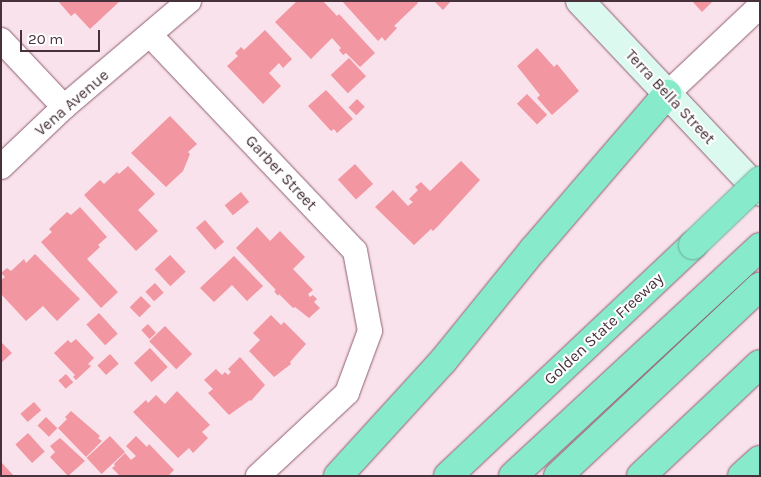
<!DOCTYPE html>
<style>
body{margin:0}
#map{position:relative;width:761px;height:477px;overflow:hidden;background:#f9e2eb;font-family:Karla,sans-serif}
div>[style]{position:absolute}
.building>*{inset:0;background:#f296a1;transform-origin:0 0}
.roads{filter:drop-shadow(0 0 1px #8e5d72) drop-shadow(0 0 1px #8e5d72)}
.minor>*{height:24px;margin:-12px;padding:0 12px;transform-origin:12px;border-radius:12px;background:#fff}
.secondary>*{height:28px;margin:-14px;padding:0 14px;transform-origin:14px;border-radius:14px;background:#dbf9ef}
.motorway>*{height:28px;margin:-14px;padding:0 14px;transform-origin:14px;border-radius:14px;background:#86eacb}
.bridges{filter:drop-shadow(0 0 1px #70a998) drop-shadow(0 0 1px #70a998)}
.motorway-bridge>*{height:28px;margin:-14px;padding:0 14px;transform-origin:14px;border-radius:14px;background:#86eacb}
span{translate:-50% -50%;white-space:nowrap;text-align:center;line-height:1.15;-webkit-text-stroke:4px #fff;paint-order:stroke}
.street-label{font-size:16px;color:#47313a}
.frame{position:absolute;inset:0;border:2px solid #47313a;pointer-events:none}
.scale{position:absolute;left:20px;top:30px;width:80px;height:22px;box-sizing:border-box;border:2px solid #47313a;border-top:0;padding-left:6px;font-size:15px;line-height:18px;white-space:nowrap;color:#47313a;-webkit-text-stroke:4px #fff;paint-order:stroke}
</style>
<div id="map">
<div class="building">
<div style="clip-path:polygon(58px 1px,120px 1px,90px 29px,75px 13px,71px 16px)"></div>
<div style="clip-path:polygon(297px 1px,323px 1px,337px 16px,339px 14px,375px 53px,360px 67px,346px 53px,343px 55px,339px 50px,341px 48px,332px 38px,311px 59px,275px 22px)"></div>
<div style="clip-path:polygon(342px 1px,417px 1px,418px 3px,394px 26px,397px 28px,385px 41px,382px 37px,378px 41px)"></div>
<div style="clip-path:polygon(434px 1px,451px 1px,443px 10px)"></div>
<div style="clip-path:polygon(692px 1px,713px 1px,702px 12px)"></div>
<div style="clip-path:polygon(265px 30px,292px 59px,283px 68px,279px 63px,269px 73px,281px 86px,263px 104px,227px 66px,238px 56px,235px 53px,241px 47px,244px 50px)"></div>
<div style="clip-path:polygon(537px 48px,554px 67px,557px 64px,579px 91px,552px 115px,537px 98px,540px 95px,517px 66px)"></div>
<div style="left:349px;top:58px;width:25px;height:25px;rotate:47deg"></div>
<div style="clip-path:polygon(326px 90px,353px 119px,337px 133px,334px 129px,331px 131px,308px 106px)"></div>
<div style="left:527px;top:94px;width:29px;height:14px;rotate:46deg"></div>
<div style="left:357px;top:99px;width:11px;height:12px;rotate:45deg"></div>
<div style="clip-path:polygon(170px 116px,197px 144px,188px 152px,190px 154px,183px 171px,166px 187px,131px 153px)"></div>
<div style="clip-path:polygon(461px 161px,480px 180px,439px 225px,433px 231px,431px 229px,414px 245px,375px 207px,393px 190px,408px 206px,413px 202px,409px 199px,418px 190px,415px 187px,421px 182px,430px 191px)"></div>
<div style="left:355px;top:164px;width:27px;height:23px;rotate:48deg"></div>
<div style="clip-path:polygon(128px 166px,155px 194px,138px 210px,158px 231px,136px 251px,84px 195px,100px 180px,104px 184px,117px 172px,119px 174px)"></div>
<div style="left:241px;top:192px;width:13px;height:21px;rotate:51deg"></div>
<div style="clip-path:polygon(80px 207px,107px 237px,98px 245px,100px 247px,87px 259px,118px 292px,101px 308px,41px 242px,52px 232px,49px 229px,67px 212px,71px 215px)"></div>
<div style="left:205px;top:220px;width:29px;height:12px;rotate:49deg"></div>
<div style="clip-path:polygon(257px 227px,270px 241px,280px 231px,305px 257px,293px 269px,313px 290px,308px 294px,310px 297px,313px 295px,317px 299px,314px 302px,320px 308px,309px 318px,295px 307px,293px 308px,279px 294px,278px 296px,274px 291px,276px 290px,236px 248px)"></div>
<div style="clip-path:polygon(35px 254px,80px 299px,57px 321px,43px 306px,26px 321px,1px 294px,1px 280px,5px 277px,1px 273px,7px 268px,11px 271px,24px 259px,26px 263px)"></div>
<div style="left:170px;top:255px;width:23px;height:21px;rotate:47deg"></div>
<div style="clip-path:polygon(234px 256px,263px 286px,247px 301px,232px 285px,214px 302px,200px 288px)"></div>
<div style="left:155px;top:283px;width:13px;height:13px;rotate:48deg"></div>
<div style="left:141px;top:296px;width:14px;height:16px;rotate:45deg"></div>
<div style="left:99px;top:313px;width:28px;height:17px;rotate:48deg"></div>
<div style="clip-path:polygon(271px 315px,281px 325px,284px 322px,306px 344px,290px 362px,291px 364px,274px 377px,249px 351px,260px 340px,253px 333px)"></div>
<div style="left:148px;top:324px;width:12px;height:9px;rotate:48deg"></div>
<div style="left:165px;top:326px;width:39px;height:22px;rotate:46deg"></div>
<div style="clip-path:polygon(76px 339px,94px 358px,88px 364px,91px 366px,76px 380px,73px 377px,75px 375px,54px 353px,68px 340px,71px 343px)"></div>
<div style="clip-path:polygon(1px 342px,12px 353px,1px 363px)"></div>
<div style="left:150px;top:348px;width:26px;height:22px;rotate:47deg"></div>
<div style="left:110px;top:354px;width:13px;height:17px;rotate:48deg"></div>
<div style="clip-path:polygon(240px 357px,265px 385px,251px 401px,250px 400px,229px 415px,208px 393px,213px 389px,204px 380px,216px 369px,222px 375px,225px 372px,228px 375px,231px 372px,228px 369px)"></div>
<div style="left:66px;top:374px;width:11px;height:10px;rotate:49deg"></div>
<div style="clip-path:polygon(177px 391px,210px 425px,202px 432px,208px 438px,193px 453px,189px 448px,178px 458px,133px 412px,146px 400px,148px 403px,156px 395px,165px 404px)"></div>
<div style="left:34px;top:402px;width:11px;height:18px;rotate:49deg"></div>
<div style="clip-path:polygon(71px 411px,100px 436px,98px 438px,102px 441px,86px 457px,58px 428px,67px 419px,65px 417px)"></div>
<div style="left:46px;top:417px;width:16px;height:12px;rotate:45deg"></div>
<div style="left:28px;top:433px;width:25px;height:17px;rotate:48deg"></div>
<div style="left:110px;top:436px;width:22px;height:32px;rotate:47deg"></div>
<div style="clip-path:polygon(136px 436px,147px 447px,149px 444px,174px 470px,168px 476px,120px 476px,112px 468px,115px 466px,114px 464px,125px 453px,131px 460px,136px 456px,126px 446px)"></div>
<div style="clip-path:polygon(60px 438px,85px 461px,68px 476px,50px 457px,55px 452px,50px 446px)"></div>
<div style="clip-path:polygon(1px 462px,14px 476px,1px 476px)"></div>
</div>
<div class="roads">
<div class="minor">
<div style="left:151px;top:36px;width:296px;rotate:46.5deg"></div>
<div style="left:355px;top:251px;width:81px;rotate:79.4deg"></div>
<div style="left:370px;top:331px;width:66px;rotate:110.4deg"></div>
<div style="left:347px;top:393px;width:122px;rotate:137deg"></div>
<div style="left:1px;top:40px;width:92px;rotate:46.8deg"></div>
<div style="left:667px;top:94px;width:128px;rotate:-43.4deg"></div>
<div style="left:1px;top:167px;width:87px;rotate:-43.6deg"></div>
<div style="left:64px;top:107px;width:164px;rotate:-40.3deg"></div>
</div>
<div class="secondary">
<div style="left:580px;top:1px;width:262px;rotate:46.7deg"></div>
</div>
<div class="motorway">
<div style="left:338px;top:476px;width:156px;rotate:-47.6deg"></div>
<div style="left:443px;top:361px;width:143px;rotate:-51deg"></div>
<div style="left:533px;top:250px;width:206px;rotate:-49.3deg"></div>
<div style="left:448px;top:476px;width:337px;rotate:-43.3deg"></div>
<div style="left:513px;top:476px;width:337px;rotate:-42.8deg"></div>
<div style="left:558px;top:476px;width:277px;rotate:-43.2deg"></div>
<div style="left:641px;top:476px;width:163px;rotate:-43.3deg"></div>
<div style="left:742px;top:476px;width:24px;rotate:-42deg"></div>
</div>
</div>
<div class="bridges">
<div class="motorway-bridge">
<div style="left:693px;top:245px;width:93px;rotate:-43.7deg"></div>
</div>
</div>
<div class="street-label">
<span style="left:670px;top:97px;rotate:47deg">Terra Bella Street</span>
<span style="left:72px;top:103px;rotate:-41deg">Vena Avenue</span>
<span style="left:281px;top:173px;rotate:47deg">Garber Street</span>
<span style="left:604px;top:329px;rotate:-43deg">Golden State Freeway</span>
</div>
<div class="frame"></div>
<div class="scale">20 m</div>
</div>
